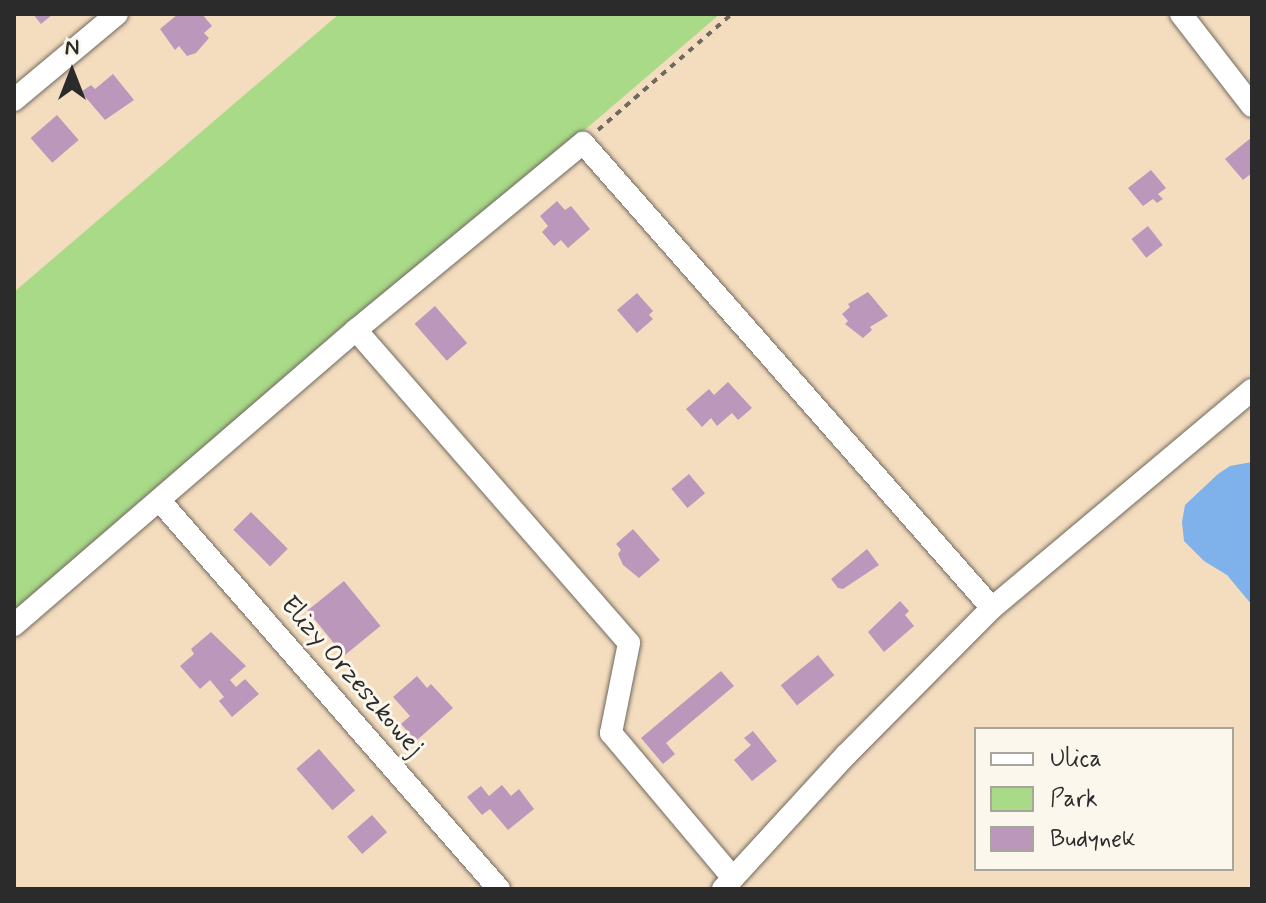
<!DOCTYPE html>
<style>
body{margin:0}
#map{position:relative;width:1266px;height:903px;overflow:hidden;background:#f4ddbf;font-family:Mynerve,sans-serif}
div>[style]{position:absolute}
.green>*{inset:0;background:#a9da88}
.water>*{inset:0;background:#7fb1eb}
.building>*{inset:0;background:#bb97bc;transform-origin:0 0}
.path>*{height:4px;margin-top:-2px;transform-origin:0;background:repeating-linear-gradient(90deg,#71695f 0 6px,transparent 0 12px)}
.roads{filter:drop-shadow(0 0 2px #71695f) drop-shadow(0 0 2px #71695f)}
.minor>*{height:22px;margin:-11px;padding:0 11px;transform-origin:11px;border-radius:11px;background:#fff}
span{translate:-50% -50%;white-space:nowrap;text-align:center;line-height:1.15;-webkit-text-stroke:6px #fbf7ec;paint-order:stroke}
.street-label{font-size:26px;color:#2b2b2b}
.frame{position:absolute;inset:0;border:16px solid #2b2b2b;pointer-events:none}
.legend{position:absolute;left:974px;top:727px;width:260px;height:144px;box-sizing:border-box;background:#fbf7ec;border:2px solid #a8a59f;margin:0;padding:10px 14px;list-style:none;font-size:24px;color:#2b2b2b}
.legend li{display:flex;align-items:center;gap:16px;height:40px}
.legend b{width:40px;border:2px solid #a8a59f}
.north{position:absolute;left:32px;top:32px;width:80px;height:80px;-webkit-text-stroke:6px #fbf7ec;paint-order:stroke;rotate:0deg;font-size:22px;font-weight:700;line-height:32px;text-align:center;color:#2b2b2b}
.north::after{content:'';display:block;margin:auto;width:28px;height:36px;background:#2b2b2b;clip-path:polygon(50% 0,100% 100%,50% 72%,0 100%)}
</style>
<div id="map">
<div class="green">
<div style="clip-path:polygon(339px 14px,720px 14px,14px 619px,14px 292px)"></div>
</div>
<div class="water">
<div style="clip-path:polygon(1252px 462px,1252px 605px,1227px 575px,1204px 561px,1184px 541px,1182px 522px,1185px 505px,1218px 474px,1230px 466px)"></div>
</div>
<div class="building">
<div style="clip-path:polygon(33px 14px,53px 14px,41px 24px)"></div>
<div style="clip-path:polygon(178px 14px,202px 14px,212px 26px,204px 33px,209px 38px,196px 53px,187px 56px,179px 46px,175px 50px,160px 29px)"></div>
<div style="clip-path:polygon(113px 74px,134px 100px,105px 120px,81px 92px,91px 85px,95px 89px)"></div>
<div style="left:57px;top:115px;width:33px;height:35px;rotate:49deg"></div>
<div style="clip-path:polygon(1252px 137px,1252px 173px,1243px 180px,1225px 159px)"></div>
<div style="clip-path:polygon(1151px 170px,1166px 188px,1158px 194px,1163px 199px,1157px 203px,1153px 199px,1143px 206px,1128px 188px)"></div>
<div style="clip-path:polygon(557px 201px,565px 210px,571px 206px,590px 229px,568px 248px,561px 240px,554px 246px,542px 232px,548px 226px,540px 216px)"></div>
<div style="left:1148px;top:226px;width:24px;height:21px;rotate:52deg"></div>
<div style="clip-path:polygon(868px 292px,888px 316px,870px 327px,872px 330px,863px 338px,845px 324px,848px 321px,842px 314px,850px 307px,848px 304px)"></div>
<div style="clip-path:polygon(637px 293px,653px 311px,649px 315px,653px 319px,637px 333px,617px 310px)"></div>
<div style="left:435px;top:306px;width:49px;height:27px;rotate:49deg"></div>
<div style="clip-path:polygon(728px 382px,752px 408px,738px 420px,732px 413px,717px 426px,711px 418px,702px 427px,686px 409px,709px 389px,714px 395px)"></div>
<div style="left:689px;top:474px;width:25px;height:23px;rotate:50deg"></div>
<div style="left:251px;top:512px;width:52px;height:25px;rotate:45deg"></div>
<div style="clip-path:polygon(633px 529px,660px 560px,639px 578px,623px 565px,618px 554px,621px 550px,616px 544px)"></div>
<div style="clip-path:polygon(867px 549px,879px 565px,843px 589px,838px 588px,831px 579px)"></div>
<div style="left:344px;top:581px;width:58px;height:47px;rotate:51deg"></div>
<div style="clip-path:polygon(900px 601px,909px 611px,905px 615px,914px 626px,884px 652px,868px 632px)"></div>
<div style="clip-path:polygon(211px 632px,246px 666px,230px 680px,236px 687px,245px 679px,259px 694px,232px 717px,219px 701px,224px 697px,210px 680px,200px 689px,180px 666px,194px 654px,191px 649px)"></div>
<div style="left:818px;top:655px;width:26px;height:48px;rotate:51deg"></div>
<div style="clip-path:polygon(721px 671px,734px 686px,666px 743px,675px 754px,663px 764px,641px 738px)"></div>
<div style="clip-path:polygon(417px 676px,427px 688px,431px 684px,453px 708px,416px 741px,401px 724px,410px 716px,393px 697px)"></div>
<div style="clip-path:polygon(753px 731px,777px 761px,752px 781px,734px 760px,751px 745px,744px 738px)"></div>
<div style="left:319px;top:749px;width:55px;height:30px;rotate:49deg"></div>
<div style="clip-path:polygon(502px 785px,511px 796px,519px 789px,534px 809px,508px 830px,490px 809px,482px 815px,467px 797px,481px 786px,489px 796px)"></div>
<div style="left:372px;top:815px;width:23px;height:33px;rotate:49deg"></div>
</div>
<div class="path">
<div style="left:598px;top:130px;width:177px;rotate:-40.9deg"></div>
</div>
<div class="roads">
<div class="minor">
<div style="left:1181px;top:14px;width:116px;rotate:52.3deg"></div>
<div style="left:14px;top:100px;width:134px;rotate:-39.9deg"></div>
<div style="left:356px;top:330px;width:415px;rotate:48.9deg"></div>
<div style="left:629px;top:643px;width:92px;rotate:101.3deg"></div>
<div style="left:611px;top:733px;width:189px;rotate:49.9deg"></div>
<div style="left:160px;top:501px;width:515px;rotate:48.86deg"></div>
<div style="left:14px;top:625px;width:452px;rotate:-40.8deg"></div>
<div style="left:356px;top:330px;width:294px;rotate:-39.5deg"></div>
<div style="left:583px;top:143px;width:619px;rotate:48.67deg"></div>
<div style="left:723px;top:889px;width:182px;rotate:-47.5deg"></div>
<div style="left:846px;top:755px;width:207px;rotate:-45.2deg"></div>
<div style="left:992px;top:608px;width:339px;rotate:-40deg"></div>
</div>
</div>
<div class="street-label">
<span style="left:351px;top:677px;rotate:49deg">Elizy Orzeszkowej</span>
</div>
<div class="frame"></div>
<ul class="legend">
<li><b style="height:10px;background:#fff"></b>Ulica</li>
<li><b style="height:22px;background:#a9da88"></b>Park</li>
<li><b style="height:22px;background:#bb97bc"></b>Budynek</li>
</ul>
<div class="north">N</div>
</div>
